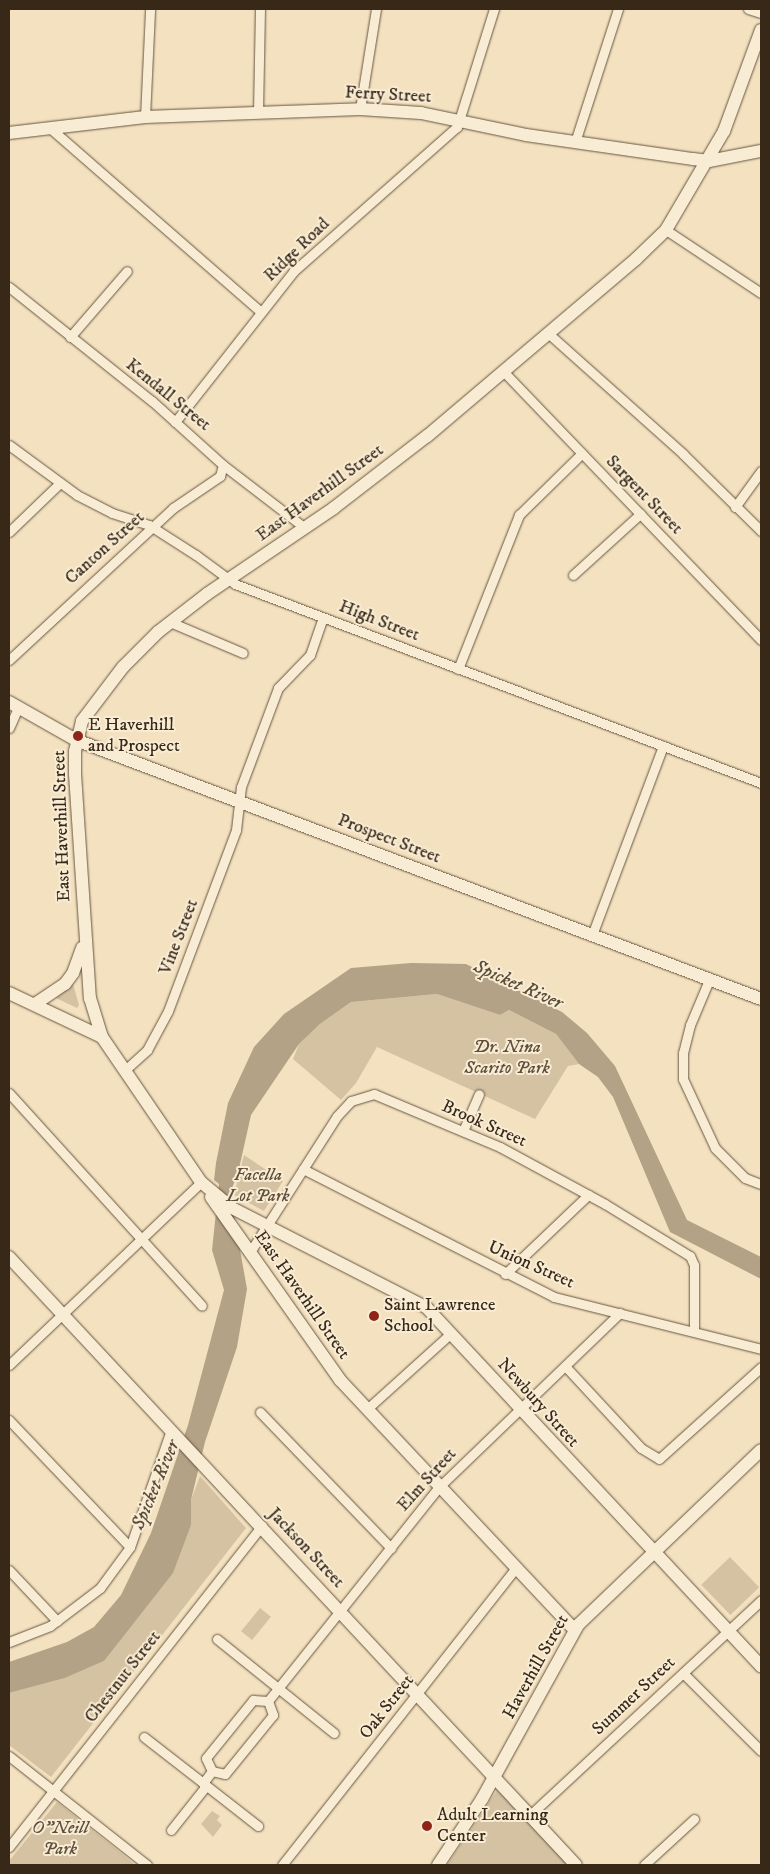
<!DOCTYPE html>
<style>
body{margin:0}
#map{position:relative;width:770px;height:1874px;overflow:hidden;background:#f4e1bf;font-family:"IM FELL DW Pica",serif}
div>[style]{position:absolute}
.green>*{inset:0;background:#d4c2a2;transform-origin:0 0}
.water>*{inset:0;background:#b4a286}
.roads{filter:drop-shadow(0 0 1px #665641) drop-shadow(0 0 1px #665641)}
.street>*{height:9px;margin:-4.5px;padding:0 4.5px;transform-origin:4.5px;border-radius:4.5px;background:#f8ecd5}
.secondary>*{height:12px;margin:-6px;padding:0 6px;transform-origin:6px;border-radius:6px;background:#f8ecd5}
.dots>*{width:14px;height:14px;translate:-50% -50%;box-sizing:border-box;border:2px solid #f8ecd5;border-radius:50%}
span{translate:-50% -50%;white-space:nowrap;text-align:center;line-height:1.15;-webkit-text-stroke:4px #f8ecd5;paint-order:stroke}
.street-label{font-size:18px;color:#372817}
.poi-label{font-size:18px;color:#372817}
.left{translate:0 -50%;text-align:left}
.park-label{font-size:18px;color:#5e4e3a;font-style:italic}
.water-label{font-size:19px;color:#5c4d38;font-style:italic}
.frame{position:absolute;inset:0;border:10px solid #372817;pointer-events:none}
</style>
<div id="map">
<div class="green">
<div style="clip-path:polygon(73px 984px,79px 1005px,77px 1008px,56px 998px)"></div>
<div style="clip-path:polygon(437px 994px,500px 1015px,509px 1010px,556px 1034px,579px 1064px,568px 1066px,535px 1119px,377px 1047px,356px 1083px,341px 1100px,293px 1059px,299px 1044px,320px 1024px,351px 1002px)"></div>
<div style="clip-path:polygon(244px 1155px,283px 1181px,264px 1211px,234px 1195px)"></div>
<div style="clip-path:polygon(200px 1476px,246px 1528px,51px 1777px,9px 1745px,9px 1693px,65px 1678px,104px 1661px,156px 1592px,191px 1525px,191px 1500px)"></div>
<div style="left:730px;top:1557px;width:42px;height:40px;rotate:46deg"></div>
<div style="left:260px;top:1608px;width:14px;height:30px;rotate:39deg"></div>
<div style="clip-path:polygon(499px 1787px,571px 1865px,447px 1865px)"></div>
<div style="clip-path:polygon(57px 1802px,125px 1856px,135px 1865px,9px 1865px,9px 1861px)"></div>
<div style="clip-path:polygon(212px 1811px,220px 1816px,217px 1820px,222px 1825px,213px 1837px,201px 1824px)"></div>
</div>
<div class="water">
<div style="clip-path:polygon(411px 963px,466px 964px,562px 1012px,587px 1033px,615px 1066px,687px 1220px,761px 1257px,761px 1279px,670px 1232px,613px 1097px,598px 1077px,579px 1064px,556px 1034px,509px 1010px,500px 1015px,437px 994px,351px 1002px,320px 1024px,299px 1044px,251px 1115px,238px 1173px,230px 1193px,247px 1289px,237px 1347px,205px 1442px,191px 1500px,191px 1525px,173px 1573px,104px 1661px,65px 1678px,9px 1693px,9px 1662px,67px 1642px,94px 1627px,121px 1595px,151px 1533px,188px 1425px,224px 1290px,212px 1250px,219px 1184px,214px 1180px,216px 1163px,228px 1103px,254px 1047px,284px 1014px,351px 968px)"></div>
</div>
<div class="roads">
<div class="street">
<div style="left:748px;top:9px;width:14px;rotate:17deg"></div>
<div style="left:360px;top:109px;width:101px;rotate:-80.9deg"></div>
<div style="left:258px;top:112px;width:103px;rotate:-88.9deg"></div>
<div style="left:145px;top:117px;width:108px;rotate:-87.3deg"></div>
<div style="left:50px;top:128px;width:279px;rotate:41.1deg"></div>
<div style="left:575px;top:142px;width:140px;rotate:-72.1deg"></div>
<div style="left:666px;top:230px;width:114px;rotate:33.6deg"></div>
<div style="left:9px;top:287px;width:183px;rotate:38.6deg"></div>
<div style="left:152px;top:401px;width:96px;rotate:42deg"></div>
<div style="left:223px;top:465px;width:103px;rotate:37.5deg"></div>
<div style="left:549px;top:334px;width:180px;rotate:41.8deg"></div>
<div style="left:683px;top:454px;width:110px;rotate:44.6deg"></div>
<div style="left:70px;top:337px;width:87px;rotate:-49.2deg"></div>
<div style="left:503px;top:371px;width:373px;rotate:46.2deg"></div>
<div style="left:175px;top:422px;width:192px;rotate:-51.8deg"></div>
<div style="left:294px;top:271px;width:217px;rotate:-41.5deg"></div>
<div style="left:457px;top:127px;width:124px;rotate:-72.6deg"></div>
<div style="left:9px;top:445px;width:84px;rotate:36.3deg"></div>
<div style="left:77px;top:495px;width:39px;rotate:27deg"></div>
<div style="left:112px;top:513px;width:39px;rotate:18deg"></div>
<div style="left:149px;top:525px;width:56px;rotate:32.6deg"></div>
<div style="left:196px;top:555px;width:49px;rotate:36.6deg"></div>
<div style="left:235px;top:584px;width:562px;rotate:20.72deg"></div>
<div style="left:735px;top:507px;width:44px;rotate:-54.2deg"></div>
<div style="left:9px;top:532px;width:71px;rotate:-43.9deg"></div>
<div style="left:573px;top:575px;width:91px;rotate:-42.3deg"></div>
<div style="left:170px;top:622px;width:79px;rotate:23deg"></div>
<div style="left:9px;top:660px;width:224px;rotate:-42.8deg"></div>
<div style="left:173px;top:508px;width:57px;rotate:-34.2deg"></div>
<div style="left:220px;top:476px;width:11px;rotate:-75deg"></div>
<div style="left:458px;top:669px;width:166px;rotate:-68.4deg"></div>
<div style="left:519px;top:515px;width:88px;rotate:-44.5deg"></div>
<div style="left:9px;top:728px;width:22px;rotate:-66deg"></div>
<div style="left:592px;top:935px;width:202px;rotate:-69.4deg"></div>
<div style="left:709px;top:980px;width:49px;rotate:112.9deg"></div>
<div style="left:690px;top:1025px;width:29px;rotate:104deg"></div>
<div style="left:683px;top:1053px;width:26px;rotate:90deg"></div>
<div style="left:683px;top:1079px;width:76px;rotate:65.1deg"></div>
<div style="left:715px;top:1148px;width:42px;rotate:45deg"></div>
<div style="left:745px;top:1178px;width:17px;rotate:21deg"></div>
<div style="left:125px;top:1070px;width:30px;rotate:-42deg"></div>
<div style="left:147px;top:1050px;width:44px;rotate:-61.7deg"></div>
<div style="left:168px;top:1011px;width:193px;rotate:-69.4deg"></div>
<div style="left:236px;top:830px;width:43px;rotate:-83.4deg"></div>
<div style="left:241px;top:787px;width:106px;rotate:-69.5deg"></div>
<div style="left:278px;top:688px;width:46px;rotate:-45.9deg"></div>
<div style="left:310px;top:655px;width:39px;rotate:-71deg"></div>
<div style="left:9px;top:1093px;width:287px;rotate:47.8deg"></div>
<div style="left:463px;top:1131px;width:40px;rotate:-66.6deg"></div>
<div style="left:303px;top:1169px;width:282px;rotate:27deg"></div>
<div style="left:554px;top:1297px;width:213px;rotate:14.1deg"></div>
<div style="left:250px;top:1252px;width:161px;rotate:-57.4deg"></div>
<div style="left:337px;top:1116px;width:21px;rotate:-47deg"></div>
<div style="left:351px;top:1101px;width:24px;rotate:-17deg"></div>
<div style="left:374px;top:1094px;width:137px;rotate:22.8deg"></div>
<div style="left:500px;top:1147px;width:119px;rotate:28.5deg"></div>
<div style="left:605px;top:1204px;width:100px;rotate:31.5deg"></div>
<div style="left:690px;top:1256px;width:10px;rotate:66deg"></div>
<div style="left:694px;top:1265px;width:66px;rotate:90deg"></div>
<div style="left:505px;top:1274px;width:115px;rotate:-43.6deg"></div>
<div style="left:9px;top:1365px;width:265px;rotate:-43.6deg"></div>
<div style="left:201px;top:1182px;width:5px;rotate:53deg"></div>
<div style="left:565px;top:1366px;width:112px;rotate:47.2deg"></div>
<div style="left:641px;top:1448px;width:21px;rotate:31deg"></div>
<div style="left:659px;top:1459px;width:137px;rotate:-42deg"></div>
<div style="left:367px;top:1409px;width:113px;rotate:-42.1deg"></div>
<div style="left:260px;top:1412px;width:189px;rotate:46.1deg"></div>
<div style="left:9px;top:1420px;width:175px;rotate:46.4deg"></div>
<div style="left:9px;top:1570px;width:70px;rotate:46.7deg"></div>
<div style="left:217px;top:1639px;width:150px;rotate:38.8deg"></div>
<div style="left:9px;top:1642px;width:44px;rotate:-21.3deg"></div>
<div style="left:50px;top:1626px;width:63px;rotate:-37.2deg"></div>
<div style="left:100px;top:1588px;width:51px;rotate:-53.8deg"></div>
<div style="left:130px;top:1547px;width:124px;rotate:-70.7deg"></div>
<div style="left:683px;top:1673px;width:110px;rotate:45deg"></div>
<div style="left:268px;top:1701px;width:15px;rotate:70deg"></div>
<div style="left:273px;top:1715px;width:76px;rotate:129.1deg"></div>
<div style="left:225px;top:1774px;width:13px;rotate:-167deg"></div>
<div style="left:212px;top:1771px;width:14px;rotate:-115deg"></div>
<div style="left:206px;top:1758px;width:75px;rotate:-51deg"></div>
<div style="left:253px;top:1700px;width:15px;rotate:4deg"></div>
<div style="left:268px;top:1701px;width:274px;rotate:-51.4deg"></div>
<div style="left:439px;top:1487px;width:251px;rotate:-43.9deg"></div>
<div style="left:144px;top:1737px;width:75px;rotate:37.9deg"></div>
<div style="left:203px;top:1783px;width:15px;rotate:-53deg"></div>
<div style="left:9px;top:1756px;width:176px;rotate:38.3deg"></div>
<div style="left:203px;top:1783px;width:70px;rotate:38deg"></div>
<div style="left:530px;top:1815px;width:316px;rotate:-42.9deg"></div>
<div style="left:171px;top:1830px;width:56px;rotate:-51.5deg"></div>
<div style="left:9px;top:1847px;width:409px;rotate:-51.8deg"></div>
<div style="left:282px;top:1865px;width:378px;rotate:-51.8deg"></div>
<div style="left:644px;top:1865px;width:68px;rotate:-42.6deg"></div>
</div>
<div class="secondary">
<div style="left:761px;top:30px;width:108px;rotate:110.1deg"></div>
<div style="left:724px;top:131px;width:115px;rotate:120.4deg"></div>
<div style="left:666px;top:230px;width:42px;rotate:136deg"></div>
<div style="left:636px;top:259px;width:274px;rotate:139.7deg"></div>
<div style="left:427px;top:436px;width:118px;rotate:142.3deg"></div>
<div style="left:334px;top:508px;width:153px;rotate:145.9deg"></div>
<div style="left:207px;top:594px;width:62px;rotate:142.2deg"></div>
<div style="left:158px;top:632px;width:49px;rotate:135deg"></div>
<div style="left:123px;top:667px;width:68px;rotate:127.2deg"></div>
<div style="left:82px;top:721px;width:31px;rotate:103deg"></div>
<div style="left:75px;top:751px;width:23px;rotate:90deg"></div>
<div style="left:75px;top:774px;width:225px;rotate:86.2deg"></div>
<div style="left:90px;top:998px;width:41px;rotate:72.9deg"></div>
<div style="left:102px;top:1037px;width:176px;rotate:55.7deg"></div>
<div style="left:201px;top:1182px;width:40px;rotate:40deg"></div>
<div style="left:232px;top:1208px;width:219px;rotate:27.1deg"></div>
<div style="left:427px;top:1308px;width:490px;rotate:47deg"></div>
<div style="left:9px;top:133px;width:137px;rotate:-6.7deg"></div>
<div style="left:145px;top:117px;width:215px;rotate:-2.1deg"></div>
<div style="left:360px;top:109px;width:61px;rotate:3.8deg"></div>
<div style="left:421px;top:113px;width:107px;rotate:11.8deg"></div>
<div style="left:526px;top:135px;width:169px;rotate:8.2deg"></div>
<div style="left:693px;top:159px;width:16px;rotate:7deg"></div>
<div style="left:709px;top:161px;width:53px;rotate:-10.9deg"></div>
<div style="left:9px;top:702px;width:77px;rotate:29.6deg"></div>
<div style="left:76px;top:740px;width:732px;rotate:20.71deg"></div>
<div style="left:9px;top:993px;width:103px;rotate:25.3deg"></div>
<div style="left:35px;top:1004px;width:36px;rotate:-34deg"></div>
<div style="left:65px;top:984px;width:14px;rotate:-54deg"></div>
<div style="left:73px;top:973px;width:27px;rotate:-70deg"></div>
<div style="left:211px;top:1197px;width:224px;rotate:54.8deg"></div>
<div style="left:340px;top:1380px;width:342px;rotate:46.8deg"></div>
<div style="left:9px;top:1257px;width:831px;rotate:47deg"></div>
<div style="left:438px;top:1865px;width:79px;rotate:-56.3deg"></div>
<div style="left:482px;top:1799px;width:199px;rotate:-61.1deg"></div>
<div style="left:578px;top:1625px;width:253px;rotate:-43.7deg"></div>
</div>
</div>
<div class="dots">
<div style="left:78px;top:736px;background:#8f2418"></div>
<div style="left:374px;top:1316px;background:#8f2418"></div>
<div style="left:427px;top:1826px;background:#8f2418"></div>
</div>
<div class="street-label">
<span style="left:388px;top:95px;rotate:3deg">Ferry Street</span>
<span style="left:297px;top:250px;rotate:-44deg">Ridge Road</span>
<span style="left:168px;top:395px;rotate:39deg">Kendall Street</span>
<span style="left:320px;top:493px;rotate:-36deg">East Haverhill Street</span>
<span style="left:644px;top:495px;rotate:46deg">Sargent Street</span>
<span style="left:105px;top:548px;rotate:-42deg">Canton Street</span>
<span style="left:379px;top:621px;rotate:21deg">High Street</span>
<span style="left:62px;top:826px;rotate:-92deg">East Haverhill Street</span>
<span style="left:389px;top:839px;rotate:21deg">Prospect Street</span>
<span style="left:179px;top:937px;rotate:-69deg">Vine Street</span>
<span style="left:484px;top:1124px;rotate:24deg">Brook Street</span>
<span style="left:531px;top:1265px;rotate:24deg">Union Street</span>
<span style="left:302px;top:1295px;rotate:55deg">East Haverhill Street</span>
<span style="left:538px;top:1403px;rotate:48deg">Newbury Street</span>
<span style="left:427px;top:1480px;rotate:-48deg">Elm Street</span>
<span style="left:306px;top:1548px;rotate:47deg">Jackson Street</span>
<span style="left:536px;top:1667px;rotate:-61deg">Haverhill Street</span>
<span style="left:123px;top:1677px;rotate:-52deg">Chestnut Street</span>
<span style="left:634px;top:1696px;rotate:-43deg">Summer Street</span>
<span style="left:387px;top:1707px;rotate:-52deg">Oak Street</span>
</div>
<div class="poi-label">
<span class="left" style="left:88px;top:736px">E Haverhill<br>and Prospect</span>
<span class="left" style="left:384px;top:1316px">Saint Lawrence<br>School</span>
<span class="left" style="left:437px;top:1826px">Adult Learning<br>Center</span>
</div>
<div class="park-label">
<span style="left:507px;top:1058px">Dr. Nina<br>Scarito Park</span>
<span style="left:258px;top:1186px">Facella<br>Lot Park</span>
<span style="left:60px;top:1839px">O"Neill<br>Park</span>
</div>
<div class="water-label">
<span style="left:518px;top:985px;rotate:24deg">Spicket River</span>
<span style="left:156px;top:1485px;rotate:-67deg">Spicket River</span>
</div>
<div class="frame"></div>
</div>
